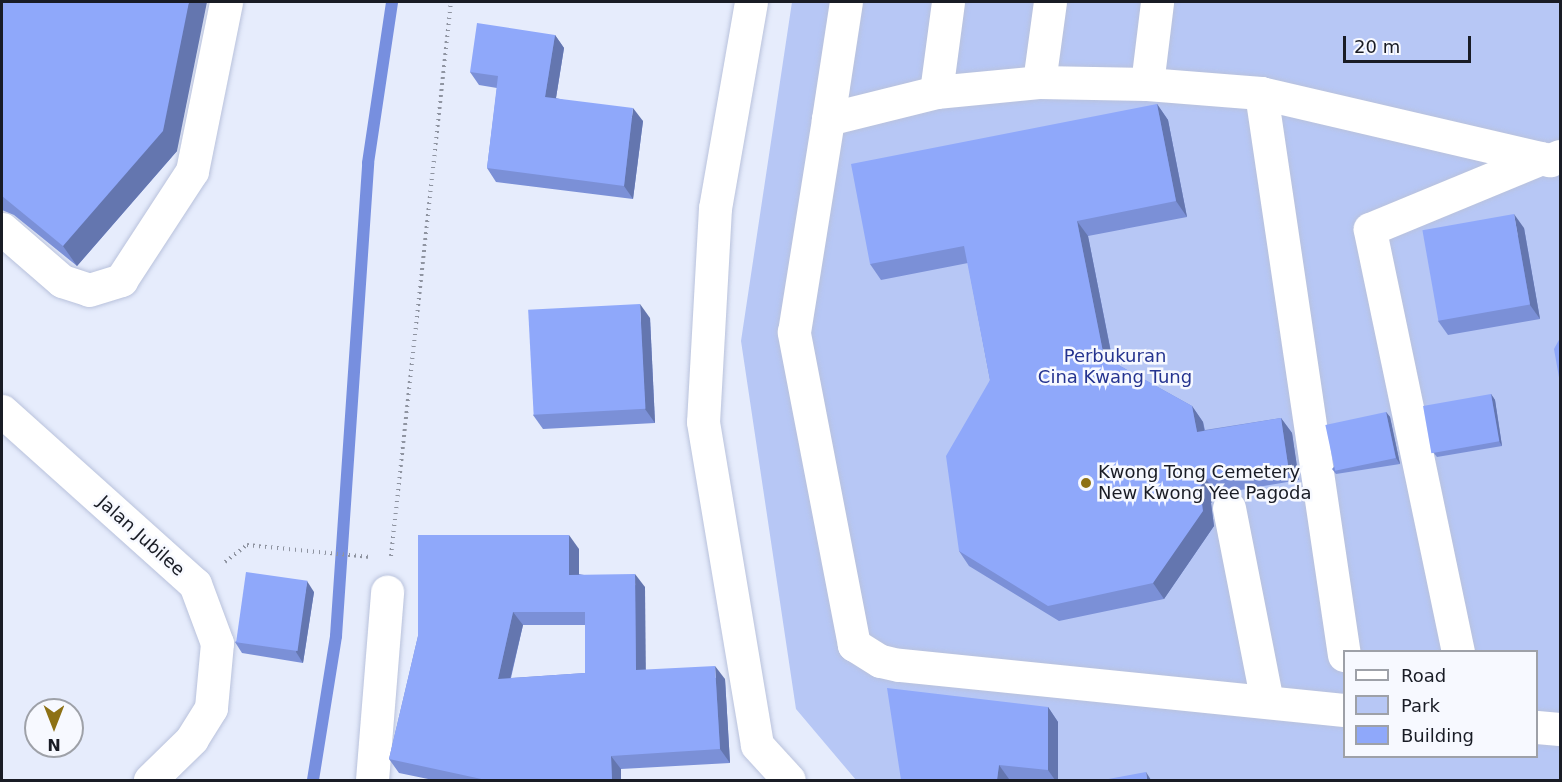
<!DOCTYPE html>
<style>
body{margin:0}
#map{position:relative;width:1562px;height:782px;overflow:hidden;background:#e6ecfc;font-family:"DejaVu Sans",sans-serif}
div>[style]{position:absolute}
.green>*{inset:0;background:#b7c7f5}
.stream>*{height:12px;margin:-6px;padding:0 6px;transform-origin:6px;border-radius:6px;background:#778fdf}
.path>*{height:4px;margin-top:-2px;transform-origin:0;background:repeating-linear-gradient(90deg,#8f94a1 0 1.5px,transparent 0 6px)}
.roads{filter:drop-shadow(0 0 2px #b9c2dc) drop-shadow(0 0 2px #b9c2dc)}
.minor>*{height:33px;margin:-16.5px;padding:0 16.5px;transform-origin:16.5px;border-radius:16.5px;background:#fff}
.wall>*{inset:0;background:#7b90d7}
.shaded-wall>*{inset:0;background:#6476af}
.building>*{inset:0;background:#8fa8fa;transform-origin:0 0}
.dots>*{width:16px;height:16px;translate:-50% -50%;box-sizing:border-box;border:3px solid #f7f9ff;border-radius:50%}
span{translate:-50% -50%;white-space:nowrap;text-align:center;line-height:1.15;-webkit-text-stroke:5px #f7f9ff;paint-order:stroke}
.park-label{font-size:18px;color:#253490}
.poi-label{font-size:18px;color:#191c25}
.left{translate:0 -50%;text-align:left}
.street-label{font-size:18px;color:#191c25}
.frame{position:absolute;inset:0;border:3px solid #191c25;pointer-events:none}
.legend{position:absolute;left:1343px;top:650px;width:195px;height:108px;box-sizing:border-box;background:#f7f9ff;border:2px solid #9ea1a8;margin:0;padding:8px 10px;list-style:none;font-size:18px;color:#191c25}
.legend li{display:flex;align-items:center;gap:12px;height:30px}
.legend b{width:30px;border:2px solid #9ea1a8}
.north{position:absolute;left:24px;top:698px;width:60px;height:60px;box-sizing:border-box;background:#f7f9ff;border:2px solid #9ea1a8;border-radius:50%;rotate:180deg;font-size:16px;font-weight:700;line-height:24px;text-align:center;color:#191c25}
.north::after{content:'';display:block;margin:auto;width:21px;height:27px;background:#8d7115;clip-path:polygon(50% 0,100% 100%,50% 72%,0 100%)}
.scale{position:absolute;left:1343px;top:36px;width:128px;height:27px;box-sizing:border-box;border:3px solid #191c25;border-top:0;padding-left:8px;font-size:18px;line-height:21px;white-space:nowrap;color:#191c25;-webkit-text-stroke:4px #f7f9ff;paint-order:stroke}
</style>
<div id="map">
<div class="green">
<div style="clip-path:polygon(evenodd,792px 2px,1560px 2px,1560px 780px,856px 780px,796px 709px,741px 341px,792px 2px,1344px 652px,1536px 652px,1536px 756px,1344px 756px,1344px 652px)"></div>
</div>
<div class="stream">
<div style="left:313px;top:780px;width:146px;rotate:-80.9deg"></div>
<div style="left:336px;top:636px;width:474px;rotate:-86.1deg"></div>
<div style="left:368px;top:163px;width:163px;rotate:-81.5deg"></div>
</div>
<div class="path">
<div style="left:391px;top:556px;width:557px;rotate:-83.82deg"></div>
<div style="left:225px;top:562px;width:28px;rotate:-38deg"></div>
<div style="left:247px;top:545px;width:124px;rotate:5.6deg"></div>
</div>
<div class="roads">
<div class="minor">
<div style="left:751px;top:2px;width:209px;rotate:99.9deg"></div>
<div style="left:715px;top:208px;width:214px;rotate:93.2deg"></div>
<div style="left:703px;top:422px;width:327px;rotate:80.5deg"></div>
<div style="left:757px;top:745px;width:47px;rotate:47.6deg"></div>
<div style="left:1039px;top:82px;width:81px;rotate:-82.2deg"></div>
<div style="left:1147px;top:84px;width:83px;rotate:-83deg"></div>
<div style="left:936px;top:92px;width:91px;rotate:-82.4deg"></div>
<div style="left:1261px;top:93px;width:568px;rotate:81.6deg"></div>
<div style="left:828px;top:119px;width:118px;rotate:-81.3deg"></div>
<div style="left:2px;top:229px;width:79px;rotate:40.9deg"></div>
<div style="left:62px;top:281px;width:28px;rotate:18deg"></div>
<div style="left:89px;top:290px;width:34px;rotate:-17deg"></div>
<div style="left:121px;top:280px;width:130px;rotate:-56.9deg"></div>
<div style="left:192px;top:171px;width:172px;rotate:-78.6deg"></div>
<div style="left:2px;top:411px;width:259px;rotate:41.9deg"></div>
<div style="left:195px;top:584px;width:63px;rotate:69.6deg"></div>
<div style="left:217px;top:643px;width:65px;rotate:95.3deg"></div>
<div style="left:211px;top:708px;width:36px;rotate:122deg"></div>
<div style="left:192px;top:739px;width:59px;rotate:135.7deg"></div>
<div style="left:1229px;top:508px;width:197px;rotate:78.9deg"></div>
<div style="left:1458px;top:652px;width:432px;rotate:-101.8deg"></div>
<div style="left:1370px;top:229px;width:185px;rotate:-22.5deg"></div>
<div style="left:1344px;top:710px;width:448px;rotate:-174.2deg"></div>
<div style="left:898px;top:665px;width:18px;rotate:-167deg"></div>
<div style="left:880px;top:661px;width:31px;rotate:-148deg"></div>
<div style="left:854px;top:645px;width:319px;rotate:-100.9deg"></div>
<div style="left:794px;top:332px;width:216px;rotate:-80.9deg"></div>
<div style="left:828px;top:119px;width:111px;rotate:-14deg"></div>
<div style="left:936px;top:92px;width:103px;rotate:-5.5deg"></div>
<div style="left:1039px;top:82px;width:108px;rotate:1.1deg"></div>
<div style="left:1147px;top:84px;width:114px;rotate:4.5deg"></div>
<div style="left:1261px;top:93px;width:297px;rotate:13.1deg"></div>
<div style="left:1550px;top:160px;width:11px;rotate:-22deg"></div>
<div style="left:1536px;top:727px;width:24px;rotate:5deg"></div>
<div style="left:372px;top:780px;width:189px;rotate:-85.4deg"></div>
</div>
</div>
<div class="wall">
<div style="clip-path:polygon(2px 2px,177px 151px,77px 266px,14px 215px,2px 210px)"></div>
<div style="clip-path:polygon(555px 35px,564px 48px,556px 98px,643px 121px,633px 199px,496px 182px,487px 168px,497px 88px,479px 85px,470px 72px)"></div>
<div style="clip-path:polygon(1157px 104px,1168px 120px,1187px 217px,1088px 236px,1113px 362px,1192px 406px,1203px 422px,1205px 430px,1281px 418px,1292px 433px,1299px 480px,1217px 494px,1211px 503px,1214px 526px,1164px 599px,1059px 621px,969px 566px,959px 551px,990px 380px,968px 263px,881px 280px,870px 264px)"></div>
<div style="clip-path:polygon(1524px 228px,1540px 319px,1448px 335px,1438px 321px)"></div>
<div style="clip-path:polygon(650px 318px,655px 423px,543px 429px,533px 415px)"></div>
<div style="clip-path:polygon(1491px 394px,1495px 400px,1502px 446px,1437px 457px,1433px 452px)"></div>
<div style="clip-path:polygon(1386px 412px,1390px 417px,1400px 464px,1336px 474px,1332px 469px)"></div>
<div style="clip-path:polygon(evenodd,579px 549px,579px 574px,645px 587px,645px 670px,725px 679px,730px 763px,621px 769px,621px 780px,433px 780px,399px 773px,389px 759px,418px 636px,579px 549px,523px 625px,585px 625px,585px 673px,511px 678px,523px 625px)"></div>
<div style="clip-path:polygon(314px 592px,303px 663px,242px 653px,235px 642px)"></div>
<div style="clip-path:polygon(1048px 707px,1058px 722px,1058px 780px,1022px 780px,1009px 779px,901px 780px)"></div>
</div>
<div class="shaded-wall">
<div style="clip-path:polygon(189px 2px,207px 2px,177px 151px,77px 266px,63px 246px)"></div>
<div style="clip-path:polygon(555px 35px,564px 48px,554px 110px,545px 97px)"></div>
<div style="clip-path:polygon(1157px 104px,1168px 120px,1187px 217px,1176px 201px)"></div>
<div style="clip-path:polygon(633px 108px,643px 121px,633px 199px,624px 186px)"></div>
<div style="clip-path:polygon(1514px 214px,1524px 228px,1540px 319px,1530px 305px)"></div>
<div style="clip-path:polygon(1077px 221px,1088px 236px,1115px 373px,1104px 357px)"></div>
<div style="clip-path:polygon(640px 304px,650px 318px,655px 423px,645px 409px)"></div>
<div style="clip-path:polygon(1491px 394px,1495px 400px,1502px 446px,1499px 441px)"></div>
<div style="clip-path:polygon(1192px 406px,1203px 422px,1207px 447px,1197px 432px)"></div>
<div style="clip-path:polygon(1386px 412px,1390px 417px,1400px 464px,1396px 458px)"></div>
<div style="clip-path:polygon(1281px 418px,1292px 433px,1299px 480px,1288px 465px)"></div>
<div style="clip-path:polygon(1206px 479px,1217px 494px,1211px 503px,1214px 526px,1164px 599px,1153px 583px,1200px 487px)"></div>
<div style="clip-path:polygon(569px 535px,579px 549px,579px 588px,569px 575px)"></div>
<div style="clip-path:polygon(635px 574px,645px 587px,646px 684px,636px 670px)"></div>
<div style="clip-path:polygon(307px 581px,314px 592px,303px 663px,296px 652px)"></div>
<div style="clip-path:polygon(513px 612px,523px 625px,507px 692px,498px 679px)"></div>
<div style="clip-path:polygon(715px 666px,725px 679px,730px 763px,720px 749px)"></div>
<div style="clip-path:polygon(1048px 707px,1058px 722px,1058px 780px,1055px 780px,1048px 770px)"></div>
<div style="clip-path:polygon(611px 756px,621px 769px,621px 780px,612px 780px)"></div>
<div style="clip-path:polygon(999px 765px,1009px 779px,1009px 780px,997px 780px)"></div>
<div style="clip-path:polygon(1146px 772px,1151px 780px,1147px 780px)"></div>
</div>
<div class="building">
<div style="clip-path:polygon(2px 2px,189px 2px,163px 131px,63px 246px,2px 196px)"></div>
<div style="clip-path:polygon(477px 23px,555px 35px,545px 97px,633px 108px,624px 186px,487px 168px,498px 76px,470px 72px)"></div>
<div style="clip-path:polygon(1157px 104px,1176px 201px,1077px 221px,1104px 357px,1192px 406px,1197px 432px,1281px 418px,1288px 465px,1206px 479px,1200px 487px,1203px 511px,1153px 583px,1048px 606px,959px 551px,946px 456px,990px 380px,964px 246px,870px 264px,851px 164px)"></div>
<div style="left:1514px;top:214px;width:92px;height:93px;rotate:80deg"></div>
<div style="left:640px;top:304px;width:105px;height:112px;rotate:87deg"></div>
<div style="clip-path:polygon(1560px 338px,1560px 383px,1554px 349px)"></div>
<div style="left:1491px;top:394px;width:48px;height:69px;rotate:80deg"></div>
<div style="left:1386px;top:412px;width:47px;height:62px;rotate:78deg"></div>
<div style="clip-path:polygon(evenodd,418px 535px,569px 535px,569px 575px,635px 574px,636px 670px,715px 666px,720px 749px,611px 756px,612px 780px,486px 780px,389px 759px,418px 636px,418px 535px,513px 612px,585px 612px,585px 673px,498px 679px,513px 612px)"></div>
<div style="left:246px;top:572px;width:62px;height:71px;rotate:8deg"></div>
<div style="clip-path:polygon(887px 688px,1048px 707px,1048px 770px,999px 765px,997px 780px,901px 780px)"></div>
<div style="clip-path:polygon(1146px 772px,1147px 780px,1103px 780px)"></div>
</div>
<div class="dots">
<div style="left:1086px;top:483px;background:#8d7115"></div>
</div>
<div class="park-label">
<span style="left:1115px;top:367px">Perbukuran<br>Cina Kwang Tung</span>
</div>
<div class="poi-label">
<span class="left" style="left:1098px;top:483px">Kwong Tong Cemetery<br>New Kwong Yee Pagoda</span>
</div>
<div class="street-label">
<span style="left:141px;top:536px;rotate:42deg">Jalan Jubilee</span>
</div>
<div class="frame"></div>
<ul class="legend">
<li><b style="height:8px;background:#fff"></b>Road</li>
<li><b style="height:16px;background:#b7c7f5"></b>Park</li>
<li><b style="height:16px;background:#8fa8fa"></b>Building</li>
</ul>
<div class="north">N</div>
<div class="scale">20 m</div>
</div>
